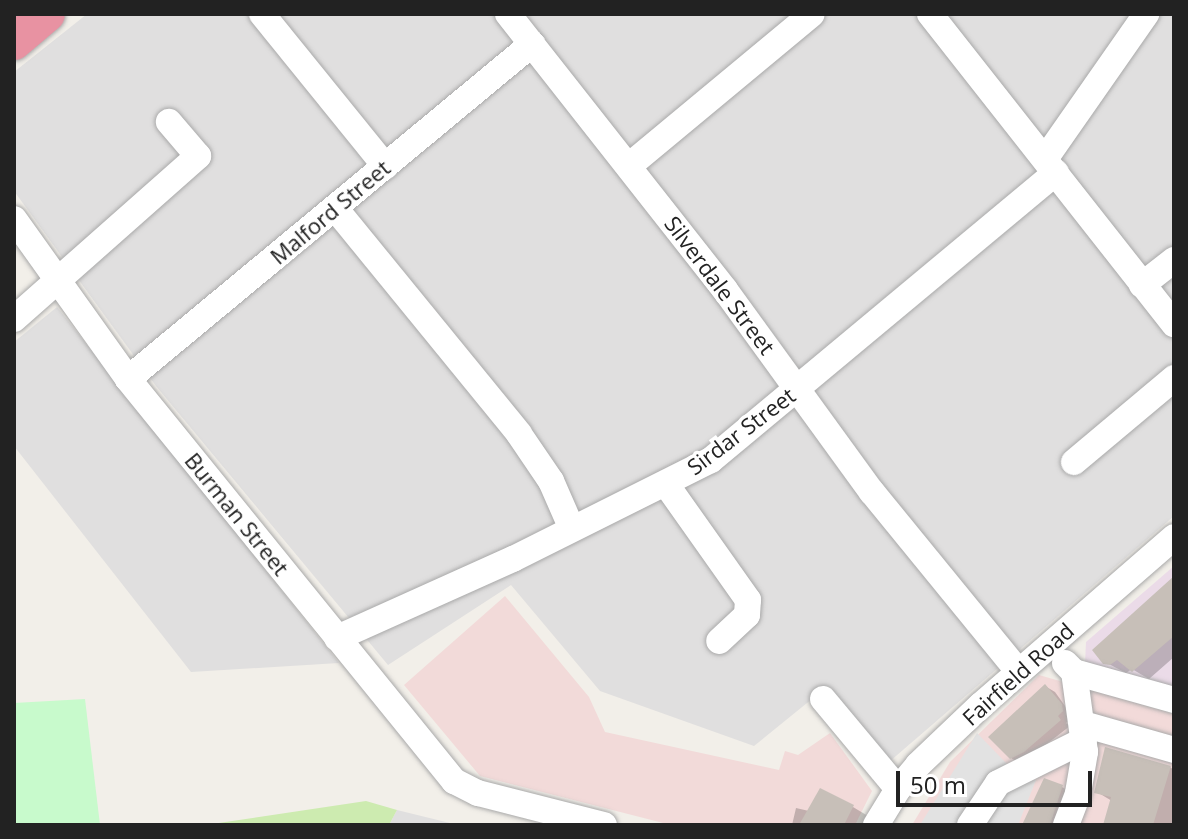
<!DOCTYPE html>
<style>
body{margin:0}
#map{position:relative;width:1188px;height:839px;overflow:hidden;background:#f2efe9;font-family:"Open Sans",sans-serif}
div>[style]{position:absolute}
.residential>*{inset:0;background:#e0dfdf}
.commercial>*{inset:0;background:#f2dad9}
.industrial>*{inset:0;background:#ebdbe8}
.grass>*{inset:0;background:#cdebb0}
.park>*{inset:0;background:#c8facc}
.parking>*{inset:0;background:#e2e2e2}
.shadow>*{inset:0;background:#0003}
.building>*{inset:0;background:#c7bfb8}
.roads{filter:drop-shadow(0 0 2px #a9a9a9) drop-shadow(0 0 2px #a9a9a9)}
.minor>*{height:26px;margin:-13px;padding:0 13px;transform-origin:13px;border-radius:13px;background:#fff}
.highway>*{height:36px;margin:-18px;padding:0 18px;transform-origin:18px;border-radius:18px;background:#e892a2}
span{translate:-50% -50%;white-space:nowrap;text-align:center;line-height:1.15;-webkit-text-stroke:7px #fff;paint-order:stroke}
.street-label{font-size:22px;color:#222}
.frame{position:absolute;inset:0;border:16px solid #222;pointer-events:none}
.scale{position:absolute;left:896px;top:771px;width:196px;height:36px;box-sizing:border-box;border:4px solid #222;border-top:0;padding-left:10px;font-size:24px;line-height:28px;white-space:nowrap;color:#222;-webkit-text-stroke:6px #fff;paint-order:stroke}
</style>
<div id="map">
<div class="residential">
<div style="clip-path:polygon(87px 14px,1174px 14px,1174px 516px,889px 762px,828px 686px,754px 746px,600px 691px,511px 585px,388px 665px,156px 386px,14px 191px,14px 72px)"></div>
<div style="clip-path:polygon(57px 307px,339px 663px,191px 672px,14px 446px,14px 342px)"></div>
<div style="clip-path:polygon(397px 810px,458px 825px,389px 825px)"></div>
</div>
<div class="commercial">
<div style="clip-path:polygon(505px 596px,589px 697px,605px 732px,779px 770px,785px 751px,798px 755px,830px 733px,872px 791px,855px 825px,671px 825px,480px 776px,404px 685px)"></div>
<div style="clip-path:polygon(1039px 675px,1174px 714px,1174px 825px,912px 825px,950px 762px)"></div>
</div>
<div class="industrial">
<div style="clip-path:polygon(1174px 566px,1174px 687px,1085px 664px,1086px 642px)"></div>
</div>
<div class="grass">
<div style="clip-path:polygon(366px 801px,397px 810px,389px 825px,205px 825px)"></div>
</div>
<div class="park">
<div style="clip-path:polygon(85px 699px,100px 825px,14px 825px,14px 703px)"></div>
</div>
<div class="parking">
<div style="clip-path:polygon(977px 733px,1008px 765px,1036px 780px,1018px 825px,920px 825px)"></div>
</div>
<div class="shadow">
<div style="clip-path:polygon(1174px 579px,1174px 657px,1149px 679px,1132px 669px,1126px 673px,1105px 662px)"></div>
<div style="clip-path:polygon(1045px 686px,1055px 692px,1073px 717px,1066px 723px,1070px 726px,1021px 764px,1011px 758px)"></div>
<div style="clip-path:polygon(1170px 767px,1174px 770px,1174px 825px,1105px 825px,1112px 801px,1097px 792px)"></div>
<div style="clip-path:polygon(1062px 787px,1072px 793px,1061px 825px,1026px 825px)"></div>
<div style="clip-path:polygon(853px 807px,868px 816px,863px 825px,792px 825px,796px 808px,809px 811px)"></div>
</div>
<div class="building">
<div style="clip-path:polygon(1174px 576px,1174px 636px,1132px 672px,1117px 660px,1110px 665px,1103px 664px,1092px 650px)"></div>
<div style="clip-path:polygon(1045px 684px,1062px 704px,1063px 711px,1058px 716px,1061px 720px,1024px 752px,1010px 759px,988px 737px)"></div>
<div style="clip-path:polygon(1105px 747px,1171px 766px,1153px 825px,1103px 825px,1111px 797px,1094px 793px)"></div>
<div style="clip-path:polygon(1044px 778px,1063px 785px,1050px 825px,1022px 825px)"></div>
<div style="clip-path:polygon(820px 788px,854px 805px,844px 825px,799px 825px)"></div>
</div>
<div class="roads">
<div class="minor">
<div style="left:262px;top:14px;width:196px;rotate:51deg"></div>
<div style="left:508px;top:14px;width:351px;rotate:51.8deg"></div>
<div style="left:725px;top:290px;width:250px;rotate:54deg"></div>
<div style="left:872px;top:492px;width:231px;rotate:50.8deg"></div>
<div style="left:930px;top:14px;width:395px;rotate:51.8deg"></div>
<div style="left:1045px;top:159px;width:177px;rotate:-55.1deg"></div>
<div style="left:630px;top:165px;width:236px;rotate:-39.7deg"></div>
<div style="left:335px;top:208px;width:291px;rotate:50.8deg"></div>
<div style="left:519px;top:434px;width:57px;rotate:55.8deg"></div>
<div style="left:551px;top:481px;width:52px;rotate:66.4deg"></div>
<div style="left:14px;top:219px;width:196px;rotate:54.5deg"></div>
<div style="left:128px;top:379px;width:518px;rotate:50.96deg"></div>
<div style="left:454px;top:781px;width:27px;rotate:27deg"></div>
<div style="left:478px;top:793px;width:130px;rotate:14.3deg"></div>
<div style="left:1142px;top:285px;width:41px;rotate:-38deg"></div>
<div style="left:14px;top:319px;width:246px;rotate:-41.5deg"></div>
<div style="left:198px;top:156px;width:45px;rotate:-130.5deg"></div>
<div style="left:128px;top:379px;width:525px;rotate:-39.67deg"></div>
<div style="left:1074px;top:462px;width:131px;rotate:-40deg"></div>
<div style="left:666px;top:484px;width:142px;rotate:54.7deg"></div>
<div style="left:748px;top:600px;width:15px;rotate:94deg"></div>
<div style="left:747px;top:615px;width:38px;rotate:137deg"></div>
<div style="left:337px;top:638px;width:193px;rotate:-24.2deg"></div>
<div style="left:513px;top:559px;width:221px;rotate:-26.6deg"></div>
<div style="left:711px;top:460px;width:449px;rotate:-39.8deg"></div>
<div style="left:1065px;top:663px;width:13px;rotate:45deg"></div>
<div style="left:1074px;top:672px;width:104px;rotate:15.6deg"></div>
<div style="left:823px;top:699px;width:117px;rotate:50.2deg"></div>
<div style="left:1083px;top:724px;width:95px;rotate:15.9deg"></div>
<div style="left:876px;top:825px;width:42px;rotate:-58.6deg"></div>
<div style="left:898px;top:789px;width:31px;rotate:-50deg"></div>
<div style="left:918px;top:765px;width:87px;rotate:-43.6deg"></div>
<div style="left:981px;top:705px;width:256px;rotate:-41deg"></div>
<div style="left:970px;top:825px;width:50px;rotate:-56.3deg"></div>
<div style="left:998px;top:783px;width:96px;rotate:-26.6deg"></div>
<div style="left:1066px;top:825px;width:34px;rotate:-69deg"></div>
<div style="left:1078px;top:793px;width:42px;rotate:-80.3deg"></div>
<div style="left:1085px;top:752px;width:81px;rotate:-97.8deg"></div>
</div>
<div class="highway">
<div style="left:14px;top:42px;width:43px;rotate:-40.3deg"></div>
</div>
</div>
<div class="street-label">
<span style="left:330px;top:212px;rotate:-40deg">Malford Street</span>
<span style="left:720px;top:285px;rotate:53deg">Silverdale Street</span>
<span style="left:741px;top:431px;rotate:-37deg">Sirdar Street</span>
<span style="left:237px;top:514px;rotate:51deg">Burman Street</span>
<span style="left:1018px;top:674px;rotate:-42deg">Fairfield Road</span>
</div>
<div class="frame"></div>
<div class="scale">50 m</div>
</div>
